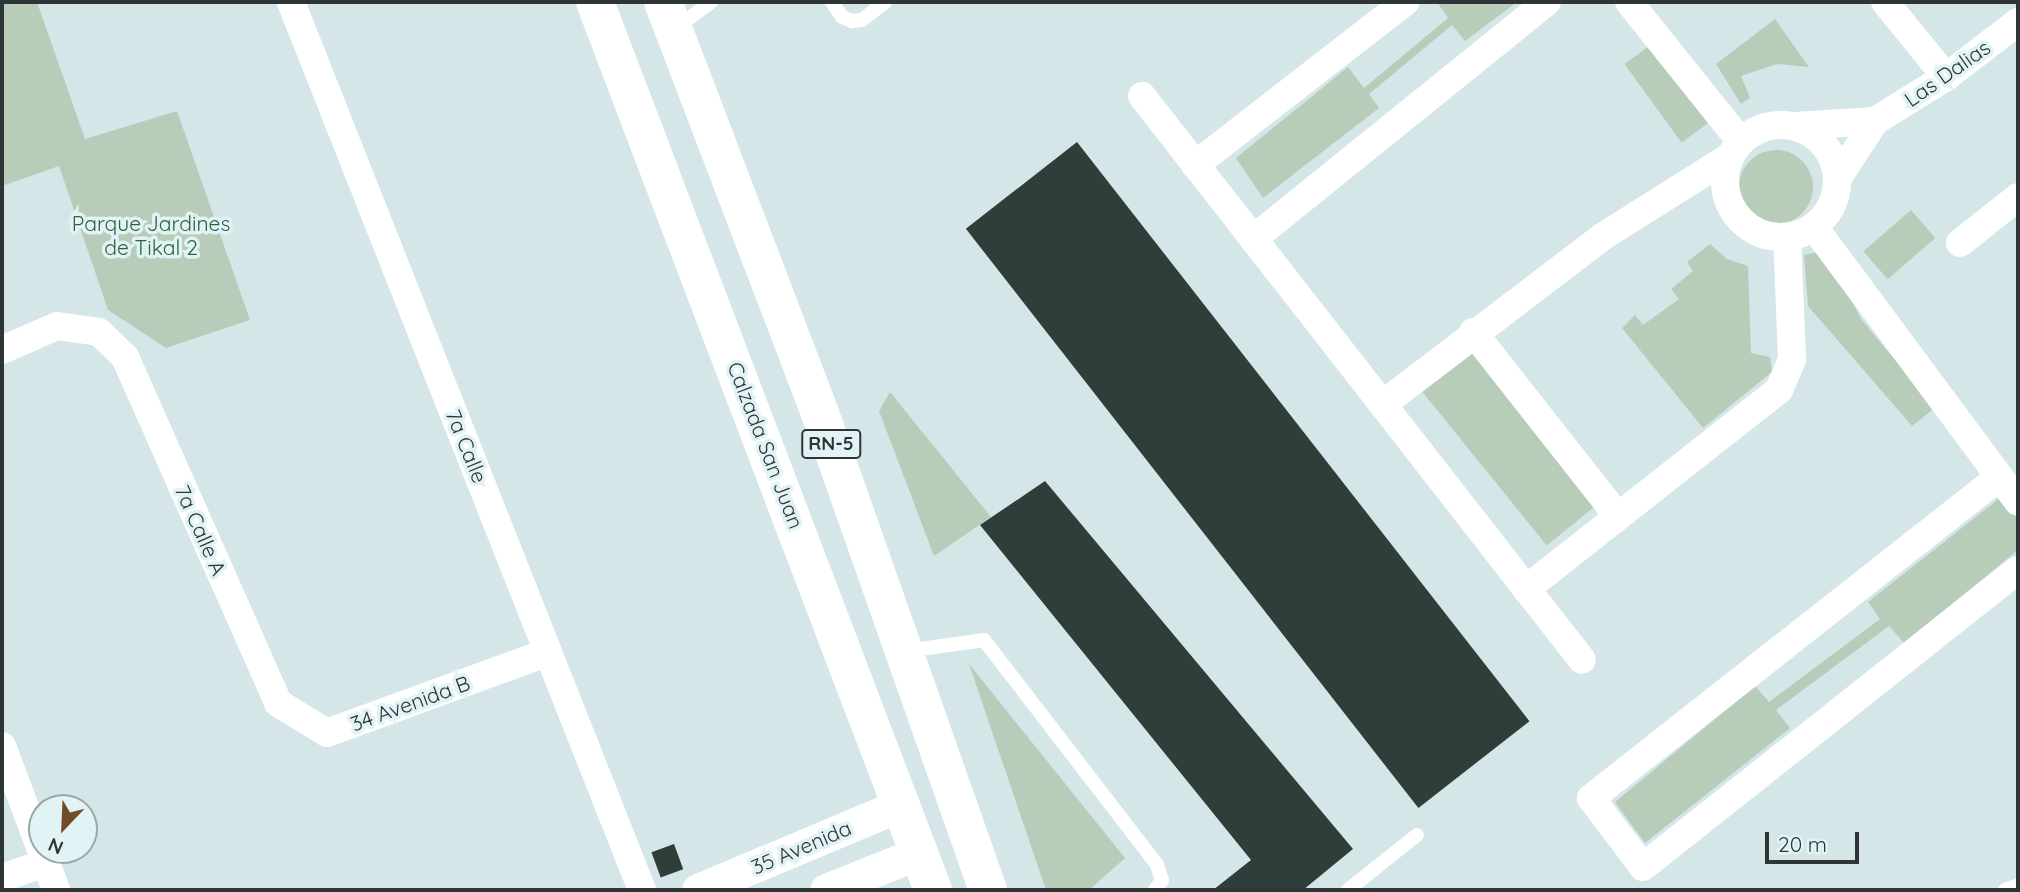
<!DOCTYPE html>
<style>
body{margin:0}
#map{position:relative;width:2020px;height:892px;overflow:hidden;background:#d5e6e9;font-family:Quicksand,sans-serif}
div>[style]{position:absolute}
.green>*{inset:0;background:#b7cdba;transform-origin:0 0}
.round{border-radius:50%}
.building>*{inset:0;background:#303e3a;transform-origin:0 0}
.service>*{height:14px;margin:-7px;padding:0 7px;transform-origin:7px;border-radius:7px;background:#fff}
.minor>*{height:28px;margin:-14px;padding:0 14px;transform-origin:14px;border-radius:14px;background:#fff}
.minor>.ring{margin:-14px;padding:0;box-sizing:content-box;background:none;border:28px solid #fff;border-radius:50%}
.tertiary>*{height:33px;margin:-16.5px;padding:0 16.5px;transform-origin:16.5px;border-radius:16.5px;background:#fff}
.primary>*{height:38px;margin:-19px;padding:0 19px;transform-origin:19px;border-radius:19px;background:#fff}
span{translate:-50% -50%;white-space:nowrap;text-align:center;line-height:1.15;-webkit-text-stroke:7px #e2f3f6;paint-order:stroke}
.shield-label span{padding:2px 5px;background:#e2f3f6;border:2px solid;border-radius:5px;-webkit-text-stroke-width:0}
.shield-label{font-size:19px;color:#2e3536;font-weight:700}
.street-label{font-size:21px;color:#2e3536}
.park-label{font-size:21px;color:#2e633b}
.frame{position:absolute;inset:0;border:4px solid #2e3536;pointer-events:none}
.north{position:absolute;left:28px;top:794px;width:70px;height:70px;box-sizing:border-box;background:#e2f3f6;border:2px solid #9aa7a9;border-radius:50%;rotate:203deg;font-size:19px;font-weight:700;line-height:28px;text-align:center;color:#2e3536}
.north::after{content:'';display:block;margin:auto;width:24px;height:32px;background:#724c29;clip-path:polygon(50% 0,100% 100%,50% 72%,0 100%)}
.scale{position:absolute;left:1765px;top:832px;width:94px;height:32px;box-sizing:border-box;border:4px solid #2e3536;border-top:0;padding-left:9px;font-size:21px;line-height:24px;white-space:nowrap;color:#2e3536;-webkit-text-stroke:5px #e2f3f6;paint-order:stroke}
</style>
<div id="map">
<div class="green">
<div style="clip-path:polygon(2px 2px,37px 2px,85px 139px,177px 111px,250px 320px,166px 348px,108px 310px,59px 166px,2px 186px)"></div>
<div style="clip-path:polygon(1437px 2px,1517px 2px,1465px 41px,1452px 25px,1369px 94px,1379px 108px,1263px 198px,1236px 158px,1348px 67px,1364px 88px,1448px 18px)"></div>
<div style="clip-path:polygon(1775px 19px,1809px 67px,1777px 64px,1741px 76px,1750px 98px,1741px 104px,1716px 64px)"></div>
<div style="left:1652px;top:44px;width:97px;height:34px;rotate:54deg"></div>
<div class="round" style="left:1739px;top:150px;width:74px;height:74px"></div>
<div style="left:1911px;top:210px;width:37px;height:63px;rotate:49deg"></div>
<div style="clip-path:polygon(1710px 244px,1727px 259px,1748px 266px,1751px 353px,1770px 357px,1772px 372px,1703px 428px,1622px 328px,1635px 315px,1643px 325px,1679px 299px,1671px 289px,1693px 271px,1687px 262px)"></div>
<div style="clip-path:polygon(1820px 252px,1833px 264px,1861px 319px,1935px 408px,1912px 426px,1808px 306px,1804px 255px)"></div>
<div style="left:1470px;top:349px;width:201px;height:64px;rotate:51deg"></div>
<div style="clip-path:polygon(890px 392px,991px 517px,934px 556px,879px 411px)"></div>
<div style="clip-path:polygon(2001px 497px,2018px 519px,2018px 550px,1904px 643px,1889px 626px,1776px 710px,1790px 728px,1645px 843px,1615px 802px,1755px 686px,1769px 702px,1880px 619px,1868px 602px)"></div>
<div style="clip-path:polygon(969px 664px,1125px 858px,1089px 890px,1046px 890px)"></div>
</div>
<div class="building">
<div style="left:1077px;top:142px;width:735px;height:141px;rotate:52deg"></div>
<div style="clip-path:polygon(1045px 481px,1353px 849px,1303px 890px,1213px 890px,1251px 860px,980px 525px)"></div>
<div style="left:674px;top:844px;width:27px;height:24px;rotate:70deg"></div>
</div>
<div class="service">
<div style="left:832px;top:2px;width:18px;rotate:56deg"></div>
<div style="left:842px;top:17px;width:11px;rotate:22deg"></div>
<div style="left:852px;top:21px;width:10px;rotate:-6deg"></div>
<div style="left:862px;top:20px;width:29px;rotate:-38deg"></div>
<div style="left:675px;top:29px;width:45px;rotate:-36.9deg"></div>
<div style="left:906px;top:651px;width:79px;rotate:-8deg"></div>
<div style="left:984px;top:640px;width:284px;rotate:52.4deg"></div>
<div style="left:1157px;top:865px;width:16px;rotate:72deg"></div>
<div style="left:1162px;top:880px;width:12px;rotate:125deg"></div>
<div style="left:1348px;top:890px;width:88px;rotate:-38.6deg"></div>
<div style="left:2005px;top:890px;width:14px;rotate:-21deg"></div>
</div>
<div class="minor">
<div style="left:291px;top:2px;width:955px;rotate:68.43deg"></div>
<div style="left:1629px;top:2px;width:179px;rotate:51.3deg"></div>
<div style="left:1885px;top:2px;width:97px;rotate:50.9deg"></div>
<div style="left:1142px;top:96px;width:715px;rotate:52.04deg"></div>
<div class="ring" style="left:1725px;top:125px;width:84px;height:84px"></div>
<div style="left:1795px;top:126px;width:80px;rotate:-3.6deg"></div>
<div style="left:1195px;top:165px;width:266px;rotate:-37.8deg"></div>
<div style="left:1838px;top:178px;width:68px;rotate:-57deg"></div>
<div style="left:1875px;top:121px;width:84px;rotate:-31.8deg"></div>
<div style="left:1946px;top:77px;width:91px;rotate:-37.4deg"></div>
<div style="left:1814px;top:227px;width:342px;rotate:53.4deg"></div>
<div style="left:1253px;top:239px;width:378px;rotate:-38.9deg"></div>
<div style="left:1960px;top:243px;width:74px;rotate:-38.4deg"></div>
<div style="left:1473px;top:332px;width:233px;rotate:51.8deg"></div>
<div style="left:2px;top:350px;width:60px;rotate:-23.6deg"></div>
<div style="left:57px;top:326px;width:42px;rotate:8.1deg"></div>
<div style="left:99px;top:332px;width:36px;rotate:44deg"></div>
<div style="left:125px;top:357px;width:378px;rotate:66.1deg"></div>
<div style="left:278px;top:703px;width:57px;rotate:31.5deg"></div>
<div style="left:327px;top:733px;width:235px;rotate:-20.1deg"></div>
<div style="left:1383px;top:404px;width:275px;rotate:-37.3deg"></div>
<div style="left:1602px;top:237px;width:150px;rotate:-32.2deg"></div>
<div style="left:1998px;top:478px;width:518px;rotate:141.82deg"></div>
<div style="left:1591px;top:798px;width:86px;rotate:53deg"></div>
<div style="left:1643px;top:867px;width:478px;rotate:-38.4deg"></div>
<div style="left:1526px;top:589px;width:322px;rotate:-38.2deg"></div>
<div style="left:1779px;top:390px;width:34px;rotate:-67deg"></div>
<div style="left:1792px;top:359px;width:122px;rotate:-92.3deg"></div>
<div style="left:2px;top:746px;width:154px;rotate:69.4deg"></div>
<div style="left:2px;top:878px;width:46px;rotate:-19.2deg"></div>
</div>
<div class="tertiary">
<div style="left:698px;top:890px;width:222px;rotate:-22.8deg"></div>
<div style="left:826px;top:890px;width:102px;rotate:-21.8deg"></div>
</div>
<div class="primary">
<div style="left:595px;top:2px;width:950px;rotate:69.16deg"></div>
<div style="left:663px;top:2px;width:440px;rotate:69.1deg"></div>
<div style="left:820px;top:413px;width:506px;rotate:70.6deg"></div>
</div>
<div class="shield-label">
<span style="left:831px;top:444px">RN-5</span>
</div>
<div class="street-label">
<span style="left:1947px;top:73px;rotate:-35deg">Las Dalias</span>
<span style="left:766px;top:445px;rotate:69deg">Calzada San Juan</span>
<span style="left:467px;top:446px;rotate:68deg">7a Calle</span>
<span style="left:201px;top:530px;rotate:66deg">7a Calle A</span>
<span style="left:410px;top:703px;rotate:-20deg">34 Avenida B</span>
<span style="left:801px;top:847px;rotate:-23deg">35 Avenida</span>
</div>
<div class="park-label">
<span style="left:151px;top:235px">Parque Jardines<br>de Tikal 2</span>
</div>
<div class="frame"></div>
<div class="north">N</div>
<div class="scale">20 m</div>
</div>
